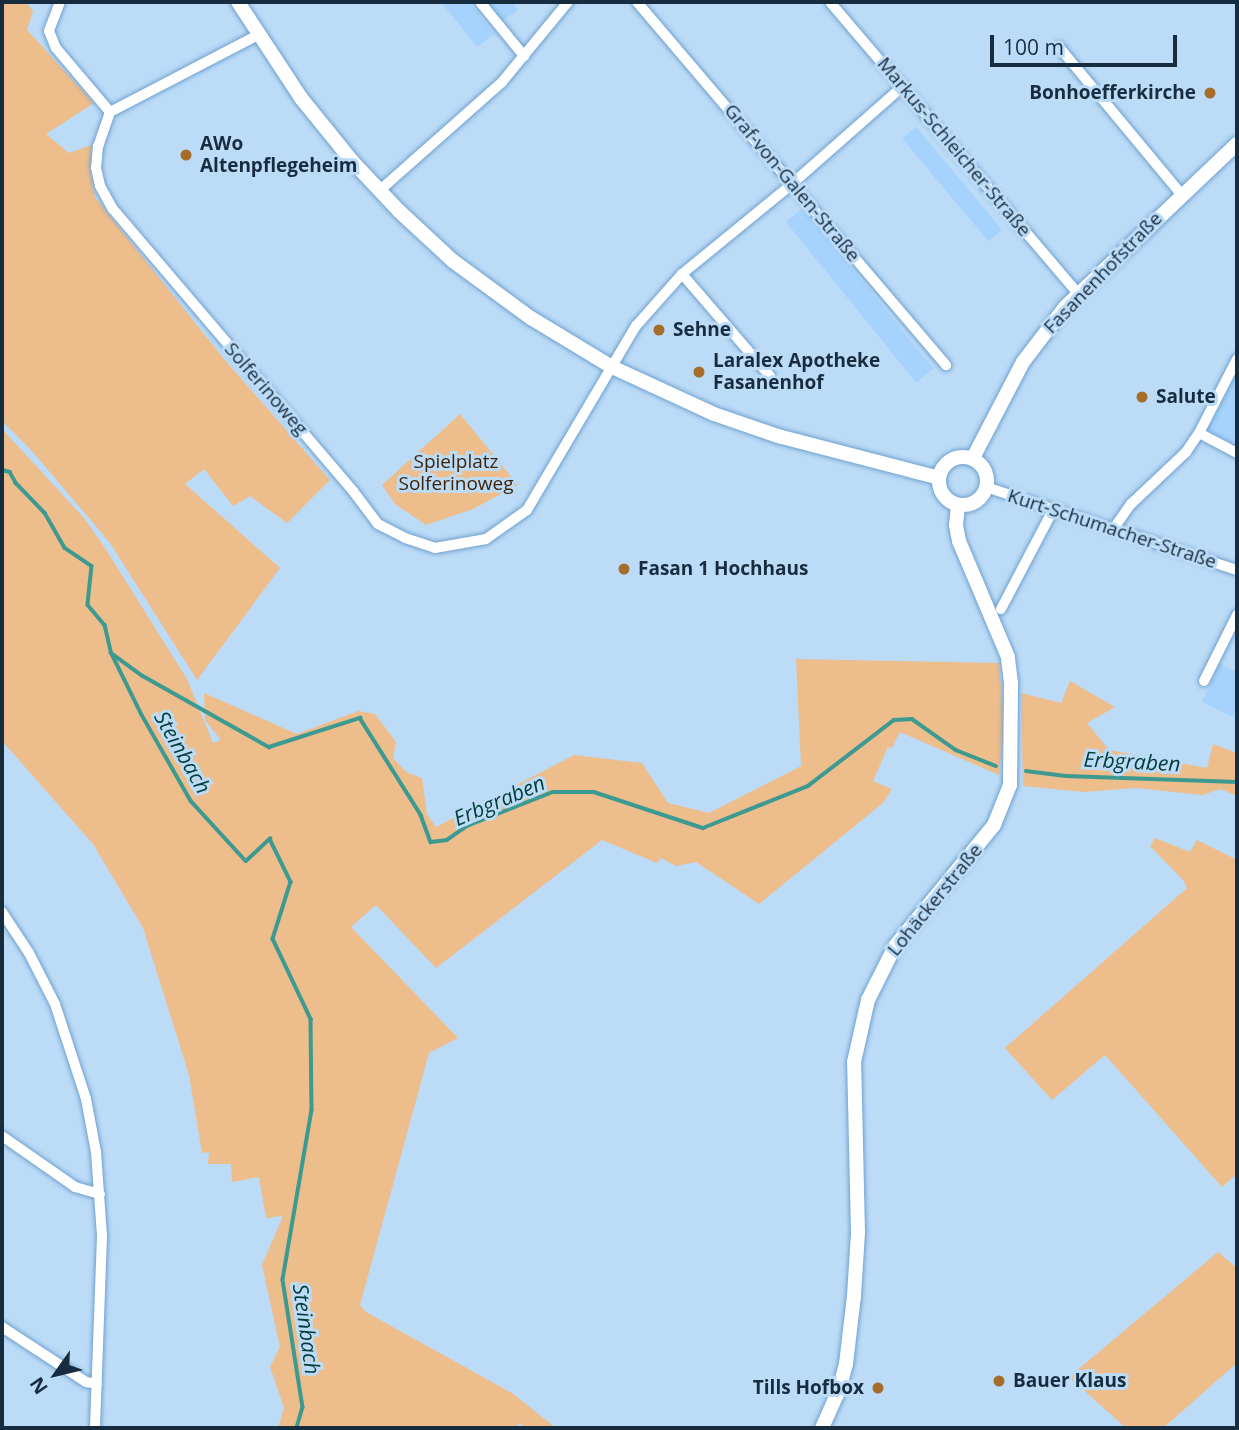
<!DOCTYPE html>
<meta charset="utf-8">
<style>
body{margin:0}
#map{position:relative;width:1239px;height:1430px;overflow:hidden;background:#bcdbf7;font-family:"Open Sans",sans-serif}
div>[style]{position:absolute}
.built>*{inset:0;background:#a5d3fd;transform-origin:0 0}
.green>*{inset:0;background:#eebd8c}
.stream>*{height:3.5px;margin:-1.75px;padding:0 1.75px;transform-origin:1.75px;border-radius:1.75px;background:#3c9a91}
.roads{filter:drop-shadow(0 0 2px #6fa1cf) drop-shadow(0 0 2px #6fa1cf)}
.street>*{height:10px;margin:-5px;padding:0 5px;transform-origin:5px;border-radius:5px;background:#fff}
.secondary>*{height:14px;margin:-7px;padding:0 7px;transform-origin:7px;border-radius:7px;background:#fff}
.secondary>.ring{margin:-7px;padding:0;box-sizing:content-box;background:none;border:14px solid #fff;border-radius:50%}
.dots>*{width:19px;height:19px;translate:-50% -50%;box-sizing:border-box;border:4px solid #bcdbf7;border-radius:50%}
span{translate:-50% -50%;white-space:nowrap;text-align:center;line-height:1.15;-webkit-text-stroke:6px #bcdbf7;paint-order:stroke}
.poi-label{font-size:19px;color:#182c3f;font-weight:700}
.right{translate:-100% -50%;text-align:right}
.left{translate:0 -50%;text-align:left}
.street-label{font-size:19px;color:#182c3f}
.park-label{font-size:19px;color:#3e2507}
.water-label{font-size:21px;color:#003c38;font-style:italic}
.frame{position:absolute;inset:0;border:4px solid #182c3f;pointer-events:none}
.north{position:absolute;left:21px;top:1339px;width:70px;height:70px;-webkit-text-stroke:5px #bcdbf7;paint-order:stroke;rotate:236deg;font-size:19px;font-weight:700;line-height:28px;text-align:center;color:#182c3f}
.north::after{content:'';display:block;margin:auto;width:24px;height:32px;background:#182c3f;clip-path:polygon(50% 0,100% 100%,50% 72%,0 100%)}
.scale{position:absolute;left:990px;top:35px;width:187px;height:32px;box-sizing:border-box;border:4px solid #182c3f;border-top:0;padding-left:9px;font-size:21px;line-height:24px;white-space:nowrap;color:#182c3f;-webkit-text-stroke:5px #bcdbf7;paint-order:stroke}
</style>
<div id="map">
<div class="built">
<div style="clip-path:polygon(441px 2px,469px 2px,494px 34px,477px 47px)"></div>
<div style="clip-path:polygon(486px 2px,512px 2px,518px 10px,502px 21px)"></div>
<div style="left:916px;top:127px;width:134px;height:18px;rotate:50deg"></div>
<div style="left:803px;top:208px;width:207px;height:22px;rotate:51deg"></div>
<div style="clip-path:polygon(1237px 374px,1237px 439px,1234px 444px,1208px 430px)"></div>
<div style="clip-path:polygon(1220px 664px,1237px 672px,1237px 708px,1233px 717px,1202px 702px)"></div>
</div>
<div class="green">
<div style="clip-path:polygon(2px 2px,26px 2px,33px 11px,27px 30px,94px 103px,46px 134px,69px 153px,91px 145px,91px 173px,95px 197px,224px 359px,330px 480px,287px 523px,250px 496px,233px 506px,204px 469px,185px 484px,280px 568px,197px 680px,110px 543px,32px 451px,2px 421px)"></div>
<div style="clip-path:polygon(460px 414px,518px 485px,473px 509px,426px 525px,395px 504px,382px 485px)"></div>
<div style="clip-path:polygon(2px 429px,84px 518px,105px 548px,187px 679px,213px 743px,221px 740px,205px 720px,204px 693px,297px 734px,358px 711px,375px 714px,396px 742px,393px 758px,406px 772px,422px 778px,427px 814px,436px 827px,574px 755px,642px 763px,668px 803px,709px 813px,801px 766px,796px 659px,999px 663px,1004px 726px,999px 775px,900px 732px,892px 748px,888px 747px,873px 781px,892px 789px,883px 803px,759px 904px,696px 862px,676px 866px,661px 858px,657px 863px,602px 840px,436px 968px,376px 905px,351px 927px,458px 1038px,429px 1053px,360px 1305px,366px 1312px,512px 1393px,556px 1428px,527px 1428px,519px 1423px,517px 1428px,278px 1428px,284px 1408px,270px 1367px,280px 1347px,262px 1265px,283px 1216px,266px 1218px,259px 1177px,232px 1182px,231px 1164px,208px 1164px,209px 1152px,202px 1153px,189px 1075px,143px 928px,93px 844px,2px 741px)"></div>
<div style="clip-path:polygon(1070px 681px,1115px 707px,1087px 723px,1109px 750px,1207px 768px,1213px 744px,1237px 753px,1237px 796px,1221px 789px,1202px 795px,1136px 788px,1084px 792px,1023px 786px,1021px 693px,1061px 703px)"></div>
<div style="clip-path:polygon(1155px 838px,1190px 852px,1197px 840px,1237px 860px,1237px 1174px,1222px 1187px,1105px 1055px,1052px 1100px,1005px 1048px,1187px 888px,1183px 880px,1150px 846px)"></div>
<div style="clip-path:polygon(1218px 1252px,1237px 1268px,1237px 1363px,1163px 1428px,1126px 1428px,1069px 1377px)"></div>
</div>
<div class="stream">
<div style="left:2px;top:470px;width:8px;rotate:14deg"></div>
<div style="left:10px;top:472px;width:13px;rotate:61deg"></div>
<div style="left:16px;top:483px;width:42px;rotate:46deg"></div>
<div style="left:45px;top:513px;width:40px;rotate:60.3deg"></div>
<div style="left:65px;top:548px;width:32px;rotate:34deg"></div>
<div style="left:92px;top:566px;width:39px;rotate:96deg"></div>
<div style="left:88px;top:605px;width:26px;rotate:50deg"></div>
<div style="left:105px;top:625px;width:28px;rotate:77deg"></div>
<div style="left:111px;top:652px;width:70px;rotate:63.8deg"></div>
<div style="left:142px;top:715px;width:99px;rotate:60.3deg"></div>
<div style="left:191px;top:801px;width:81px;rotate:47.5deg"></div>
<div style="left:246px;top:861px;width:33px;rotate:-43deg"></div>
<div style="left:270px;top:839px;width:48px;rotate:64deg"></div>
<div style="left:291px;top:882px;width:60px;rotate:107.5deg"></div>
<div style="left:273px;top:939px;width:89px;rotate:64.6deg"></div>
<div style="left:311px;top:1019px;width:91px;rotate:89.4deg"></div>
<div style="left:312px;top:1110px;width:172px;rotate:99.7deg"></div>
<div style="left:283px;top:1280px;width:129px;rotate:81.1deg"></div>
<div style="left:303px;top:1407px;width:22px;rotate:106deg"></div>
<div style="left:111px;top:653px;width:39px;rotate:36deg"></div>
<div style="left:143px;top:676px;width:145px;rotate:29.4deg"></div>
<div style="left:269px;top:747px;width:96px;rotate:-17.7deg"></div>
<div style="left:360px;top:718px;width:115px;rotate:57.8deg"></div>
<div style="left:421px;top:815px;width:29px;rotate:70deg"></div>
<div style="left:431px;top:842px;width:16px;rotate:-7deg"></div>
<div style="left:447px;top:840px;width:24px;rotate:-35deg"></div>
<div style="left:467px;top:826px;width:92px;rotate:-21.6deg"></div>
<div style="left:553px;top:792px;width:41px"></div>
<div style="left:594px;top:792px;width:115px;rotate:18.3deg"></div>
<div style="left:703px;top:828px;width:113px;rotate:-21.8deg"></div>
<div style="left:808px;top:786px;width:108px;rotate:-37.5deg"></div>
<div style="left:894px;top:720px;width:18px;rotate:-3deg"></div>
<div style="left:912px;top:719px;width:54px;rotate:35.2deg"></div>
<div style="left:956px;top:750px;width:43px;rotate:21.8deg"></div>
<div style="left:1026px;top:771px;width:40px;rotate:7.1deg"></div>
<div style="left:1066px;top:776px;width:171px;rotate:2deg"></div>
</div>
<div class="roads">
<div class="street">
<div style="left:60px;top:2px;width:31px;rotate:111deg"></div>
<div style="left:49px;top:31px;width:18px;rotate:68deg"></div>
<div style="left:56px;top:48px;width:84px;rotate:49.8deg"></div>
<div style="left:480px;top:2px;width:70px;rotate:50.8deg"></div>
<div style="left:637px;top:2px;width:477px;rotate:49.6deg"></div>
<div style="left:830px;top:2px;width:382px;rotate:49.6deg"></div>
<div style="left:258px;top:35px;width:167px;rotate:152.5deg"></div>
<div style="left:110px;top:112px;width:36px;rotate:109deg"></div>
<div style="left:98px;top:146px;width:22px;rotate:95deg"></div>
<div style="left:96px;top:168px;width:18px;rotate:77deg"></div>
<div style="left:100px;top:186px;width:26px;rotate:61deg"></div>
<div style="left:113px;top:209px;width:370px;rotate:49.6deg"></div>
<div style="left:353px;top:491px;width:41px;rotate:52.9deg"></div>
<div style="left:378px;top:524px;width:30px;rotate:27deg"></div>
<div style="left:405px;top:538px;width:32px;rotate:18deg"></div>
<div style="left:435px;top:548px;width:52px;rotate:-10deg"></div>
<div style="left:486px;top:539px;width:50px;rotate:-35.3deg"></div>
<div style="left:527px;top:510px;width:214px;rotate:-59.4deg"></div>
<div style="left:636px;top:326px;width:69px;rotate:-48.5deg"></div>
<div style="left:682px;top:274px;width:144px;rotate:-39.3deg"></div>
<div style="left:793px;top:183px;width:147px;rotate:-41.4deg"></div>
<div style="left:1059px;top:47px;width:191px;rotate:50.3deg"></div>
<div style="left:379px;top:191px;width:164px;rotate:-41.5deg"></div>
<div style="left:502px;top:82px;width:104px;rotate:-50.5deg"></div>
<div style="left:682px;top:274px;width:135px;rotate:49.2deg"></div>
<div style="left:1199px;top:433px;width:43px;rotate:27.8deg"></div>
<div style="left:986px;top:487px;width:264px;rotate:18.3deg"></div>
<div style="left:1114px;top:528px;width:29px;rotate:-55deg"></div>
<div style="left:1131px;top:504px;width:76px;rotate:-43.4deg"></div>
<div style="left:1186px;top:452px;width:23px;rotate:-56deg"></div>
<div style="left:1199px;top:433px;width:83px;rotate:-62.8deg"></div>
<div style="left:1001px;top:609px;width:112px;rotate:-62.3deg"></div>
<div style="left:1204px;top:681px;width:74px;rotate:-63.4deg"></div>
<div style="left:2px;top:912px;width:49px;rotate:56.6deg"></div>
<div style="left:29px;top:953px;width:57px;rotate:63deg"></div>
<div style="left:55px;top:1004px;width:100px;rotate:71.9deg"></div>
<div style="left:86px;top:1099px;width:54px;rotate:79.3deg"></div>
<div style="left:96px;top:1152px;width:84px;rotate:85.9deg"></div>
<div style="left:102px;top:1236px;width:192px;rotate:92.1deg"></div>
<div style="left:2px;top:1136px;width:89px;rotate:34.9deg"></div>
<div style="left:75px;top:1187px;width:26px;rotate:16deg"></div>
<div style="left:2px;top:1327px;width:100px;rotate:33.2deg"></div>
<div style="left:86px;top:1382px;width:11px;rotate:10deg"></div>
</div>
<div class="secondary">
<div style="left:238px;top:2px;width:115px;rotate:56.7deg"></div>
<div style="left:301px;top:98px;width:81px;rotate:51deg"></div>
<div style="left:352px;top:161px;width:69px;rotate:46.8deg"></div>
<div style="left:399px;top:211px;width:74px;rotate:42.8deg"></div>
<div style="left:453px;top:261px;width:97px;rotate:36.2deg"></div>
<div style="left:531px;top:318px;width:95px;rotate:31.2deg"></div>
<div style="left:612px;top:367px;width:112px;rotate:24.7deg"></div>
<div style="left:714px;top:414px;width:68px;rotate:19deg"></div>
<div style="left:778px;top:436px;width:166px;rotate:14.6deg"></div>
<div class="ring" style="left:939px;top:457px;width:34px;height:34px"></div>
<div style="left:973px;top:458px;width:108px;rotate:-62.5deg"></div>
<div style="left:1023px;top:362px;width:69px;rotate:-52.6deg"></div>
<div style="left:1065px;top:307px;width:237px;rotate:-43.5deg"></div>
<div style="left:822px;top:1428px;width:42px;rotate:-65.9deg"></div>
<div style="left:839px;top:1390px;width:27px;rotate:-75deg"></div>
<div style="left:846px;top:1364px;width:68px;rotate:-83.3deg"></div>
<div style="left:854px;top:1296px;width:63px;rotate:-86.4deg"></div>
<div style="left:858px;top:1233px;width:171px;rotate:-91.3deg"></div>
<div style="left:854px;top:1062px;width:64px;rotate:-77.3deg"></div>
<div style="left:868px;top:1000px;width:60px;rotate:-63.4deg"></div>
<div style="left:895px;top:946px;width:156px;rotate:-50.7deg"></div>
<div style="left:994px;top:825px;width:43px;rotate:-68.2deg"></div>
<div style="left:1010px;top:785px;width:102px;rotate:-89.4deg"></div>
<div style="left:1011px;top:683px;width:26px;rotate:-97deg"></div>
<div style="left:1008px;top:657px;width:126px;rotate:-112.9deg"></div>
<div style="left:959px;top:541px;width:16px;rotate:-101deg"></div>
<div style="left:956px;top:525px;width:20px;rotate:-84deg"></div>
</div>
</div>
<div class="dots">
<div style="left:1210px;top:93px;background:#a56d2a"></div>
<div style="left:186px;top:155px;background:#a56d2a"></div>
<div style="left:659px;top:330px;background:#a56d2a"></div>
<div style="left:699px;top:372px;background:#a56d2a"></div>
<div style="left:1142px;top:397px;background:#a56d2a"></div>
<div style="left:624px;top:569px;background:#a56d2a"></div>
<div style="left:999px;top:1381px;background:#a56d2a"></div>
<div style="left:878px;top:1388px;background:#a56d2a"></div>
</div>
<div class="poi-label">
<span class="right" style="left:1196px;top:93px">Bonhoefferkirche</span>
<span class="left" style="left:200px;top:155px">AWo<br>Altenpflegeheim</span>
<span class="left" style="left:673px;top:330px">Sehne</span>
<span class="left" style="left:713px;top:372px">Laralex Apotheke<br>Fasanenhof</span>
<span class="left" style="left:1156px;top:397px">Salute</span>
<span class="left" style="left:638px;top:569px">Fasan 1 Hochhaus</span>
<span class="left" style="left:1013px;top:1381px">Bauer Klaus</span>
<span class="right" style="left:864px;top:1388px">Tills Hofbox</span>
</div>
<div class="street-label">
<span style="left:954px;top:147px;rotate:50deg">Markus-Schleicher-Straße</span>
<span style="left:792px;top:183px;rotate:50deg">Graf-von-Galen-Straße</span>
<span style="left:1103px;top:273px;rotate:-46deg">Fasanenhofstraße</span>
<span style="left:266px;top:389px;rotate:49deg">Solferinoweg</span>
<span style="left:1112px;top:529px;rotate:18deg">Kurt-Schumacher-Straße</span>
<span style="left:935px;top:900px;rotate:-51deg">Lohäckerstraße</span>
</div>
<div class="park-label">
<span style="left:456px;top:473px">Spielplatz<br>Solferinoweg</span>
</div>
<div class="water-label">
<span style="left:183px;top:752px;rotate:60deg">Steinbach</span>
<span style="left:1132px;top:761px;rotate:3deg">Erbgraben</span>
<span style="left:499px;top:800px;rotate:-23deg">Erbgraben</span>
<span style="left:307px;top:1329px;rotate:82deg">Steinbach</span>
</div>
<div class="frame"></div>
<div class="north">N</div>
<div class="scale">100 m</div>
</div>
